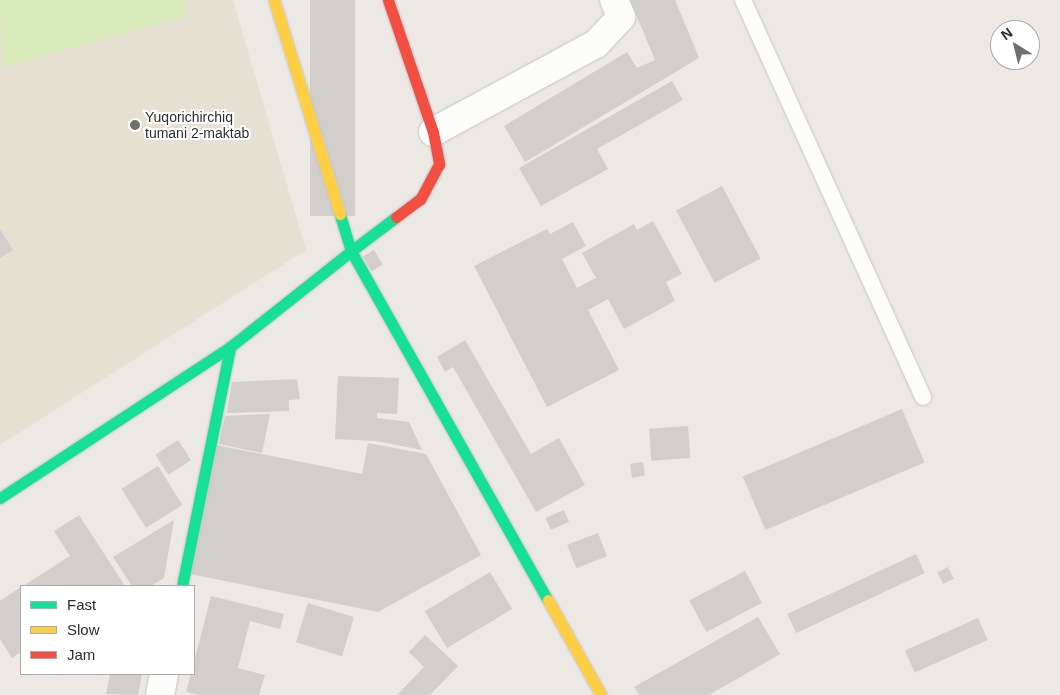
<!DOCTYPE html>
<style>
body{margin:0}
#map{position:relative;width:1060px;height:695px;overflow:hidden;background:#ece8e4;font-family:Arial,sans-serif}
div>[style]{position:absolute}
.education>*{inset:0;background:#e6e0d3}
.pitch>*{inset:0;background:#d9eabb}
.building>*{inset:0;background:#d1cecb;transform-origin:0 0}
.roads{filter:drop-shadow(0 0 1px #c5c4c5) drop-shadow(0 0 1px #c5c4c5)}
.lane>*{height:16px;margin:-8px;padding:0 8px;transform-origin:8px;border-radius:8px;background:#fcfcfb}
.street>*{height:28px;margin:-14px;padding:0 14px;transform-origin:14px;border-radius:14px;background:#fcfcfb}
.fast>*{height:11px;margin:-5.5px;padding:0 5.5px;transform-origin:5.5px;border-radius:5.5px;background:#16e098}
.slow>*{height:11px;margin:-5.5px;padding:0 5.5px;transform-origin:5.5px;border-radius:5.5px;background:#ffcf43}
.jam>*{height:11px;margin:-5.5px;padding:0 5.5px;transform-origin:5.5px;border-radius:5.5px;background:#f24e42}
.dots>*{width:14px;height:14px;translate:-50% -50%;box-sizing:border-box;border:2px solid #fff;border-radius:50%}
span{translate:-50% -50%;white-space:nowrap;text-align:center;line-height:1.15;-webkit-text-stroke:4px #fff;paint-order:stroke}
.poi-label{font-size:14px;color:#2e2e2e}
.left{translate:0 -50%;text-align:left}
.legend{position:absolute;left:20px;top:585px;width:175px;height:90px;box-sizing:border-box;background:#fff;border:1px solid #ababab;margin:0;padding:6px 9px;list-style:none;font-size:15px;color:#2e2e2e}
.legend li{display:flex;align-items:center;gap:10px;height:25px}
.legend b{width:25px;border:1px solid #ababab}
.north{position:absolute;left:990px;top:20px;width:50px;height:50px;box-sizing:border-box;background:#fff;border:1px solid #ababab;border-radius:50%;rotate:324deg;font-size:14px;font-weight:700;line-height:20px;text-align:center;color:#2e2e2e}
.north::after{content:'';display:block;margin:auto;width:18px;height:22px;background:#706f6e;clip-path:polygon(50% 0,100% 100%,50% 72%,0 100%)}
</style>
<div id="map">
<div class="education">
<div style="clip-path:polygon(0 0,233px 0,306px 250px,0 445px)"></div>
</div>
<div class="pitch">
<div style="clip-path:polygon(0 0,183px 0,187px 16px,3px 67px)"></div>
</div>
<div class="building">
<div style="left:310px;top:0;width:45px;height:216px"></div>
<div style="clip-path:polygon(630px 0,675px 0,699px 58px,525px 162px,504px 126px,627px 52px,637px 68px,655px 60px)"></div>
<div style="clip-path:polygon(672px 81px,683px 100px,597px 149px,608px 169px,541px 206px,519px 168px)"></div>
<div style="left:722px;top:186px;width:82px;height:52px;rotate:62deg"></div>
<div style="clip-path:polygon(653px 221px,682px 274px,666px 282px,675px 301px,624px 329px,608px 299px,588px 310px,619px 370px,547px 407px,474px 266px,547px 229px,550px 234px,573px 222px,586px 246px,562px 259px,577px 288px,596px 278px,582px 253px,634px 224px,637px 230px)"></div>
<div style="clip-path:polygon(0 229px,13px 250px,0 258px)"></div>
<div style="left:374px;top:250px;width:17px;height:13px;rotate:59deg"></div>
<div style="clip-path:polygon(465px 340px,531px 454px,559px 438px,585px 485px,536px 512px,453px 367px,445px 372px,437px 357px)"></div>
<div style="clip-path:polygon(338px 376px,399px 378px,397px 414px,377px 413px,377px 418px,409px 422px,422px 450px,376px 441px,335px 439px)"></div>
<div style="clip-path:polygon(297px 379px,300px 399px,289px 400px,289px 411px,227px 413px,232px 382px)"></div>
<div style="left:902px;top:409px;width:58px;height:173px;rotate:67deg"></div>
<div style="clip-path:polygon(270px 414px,262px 453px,219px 444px,225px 416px)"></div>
<div style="left:688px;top:426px;width:32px;height:39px;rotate:86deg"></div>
<div style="left:178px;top:440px;width:24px;height:27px;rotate:57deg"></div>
<div style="clip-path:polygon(368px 443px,426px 454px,481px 555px,378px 612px,190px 574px,216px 445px,362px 474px)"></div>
<div style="left:643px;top:462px;width:14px;height:13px;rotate:82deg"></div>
<div style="left:158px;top:466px;width:46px;height:43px;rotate:58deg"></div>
<div style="left:564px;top:510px;width:13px;height:20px;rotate:67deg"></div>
<div style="clip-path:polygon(79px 515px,125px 586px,23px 586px,70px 556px,54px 531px)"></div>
<div style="clip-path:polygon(174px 520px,164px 578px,151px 586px,132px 586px,113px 557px)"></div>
<div style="left:598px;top:533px;width:25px;height:33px;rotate:69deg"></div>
<div style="left:916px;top:554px;width:21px;height:142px;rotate:65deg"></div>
<div style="left:948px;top:567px;width:13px;height:12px;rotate:63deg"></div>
<div style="left:745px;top:571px;width:36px;height:63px;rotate:62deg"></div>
<div style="left:490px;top:572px;width:43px;height:76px;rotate:59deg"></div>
<div style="clip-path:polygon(21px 587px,21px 652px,12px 658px,0 639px,0 601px)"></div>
<div style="clip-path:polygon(211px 596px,284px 614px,280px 629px,250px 621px,238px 668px,265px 675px,259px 695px,199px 695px,186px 692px,191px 674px,194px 674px,194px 662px)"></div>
<div style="left:308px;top:603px;width:48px;height:41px;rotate:17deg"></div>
<div style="clip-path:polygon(758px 617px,780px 654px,709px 695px,639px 695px,634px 687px)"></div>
<div style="left:978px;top:618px;width:24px;height:80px;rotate:66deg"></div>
<div style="clip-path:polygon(425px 635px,458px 666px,430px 695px,397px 695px,424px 667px,409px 652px)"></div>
<div style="clip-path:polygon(110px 674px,142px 674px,138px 695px,106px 694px)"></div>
</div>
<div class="roads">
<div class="lane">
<div style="left:743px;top:0;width:436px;rotate:65.6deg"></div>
</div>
<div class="street">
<div style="left:433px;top:132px;width:185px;rotate:-28.4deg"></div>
<div style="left:596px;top:44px;width:37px;rotate:-47deg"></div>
<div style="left:621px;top:17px;width:18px;rotate:-112deg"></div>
<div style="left:160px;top:695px;width:21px;rotate:-79deg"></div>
</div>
<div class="fast">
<div style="left:396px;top:217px;width:56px;rotate:142.9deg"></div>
<div style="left:351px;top:251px;width:401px;rotate:60.6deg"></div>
<div style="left:0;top:498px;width:275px;rotate:-33.3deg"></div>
<div style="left:230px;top:347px;width:154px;rotate:-38.4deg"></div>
<div style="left:351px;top:251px;width:39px;rotate:-107deg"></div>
<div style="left:182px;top:586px;width:244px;rotate:-78.6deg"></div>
</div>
<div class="slow">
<div style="left:274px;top:0;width:224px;rotate:72.9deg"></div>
<div style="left:548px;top:600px;width:109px;rotate:60.8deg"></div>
</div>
<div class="jam">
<div style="left:388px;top:0;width:139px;rotate:71.2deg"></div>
<div style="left:433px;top:132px;width:33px;rotate:79deg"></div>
<div style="left:439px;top:164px;width:40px;rotate:118deg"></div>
<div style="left:420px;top:199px;width:30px;rotate:143deg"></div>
</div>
</div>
<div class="dots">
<div style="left:135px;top:125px;background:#706f6e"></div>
</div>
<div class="poi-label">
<span class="left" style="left:145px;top:125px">Yuqorichirchiq<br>tumani 2-maktab</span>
</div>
<ul class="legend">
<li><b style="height:6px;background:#16e098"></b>Fast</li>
<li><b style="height:6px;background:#ffcf43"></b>Slow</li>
<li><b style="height:6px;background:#f24e42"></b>Jam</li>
</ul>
<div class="north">N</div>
</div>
